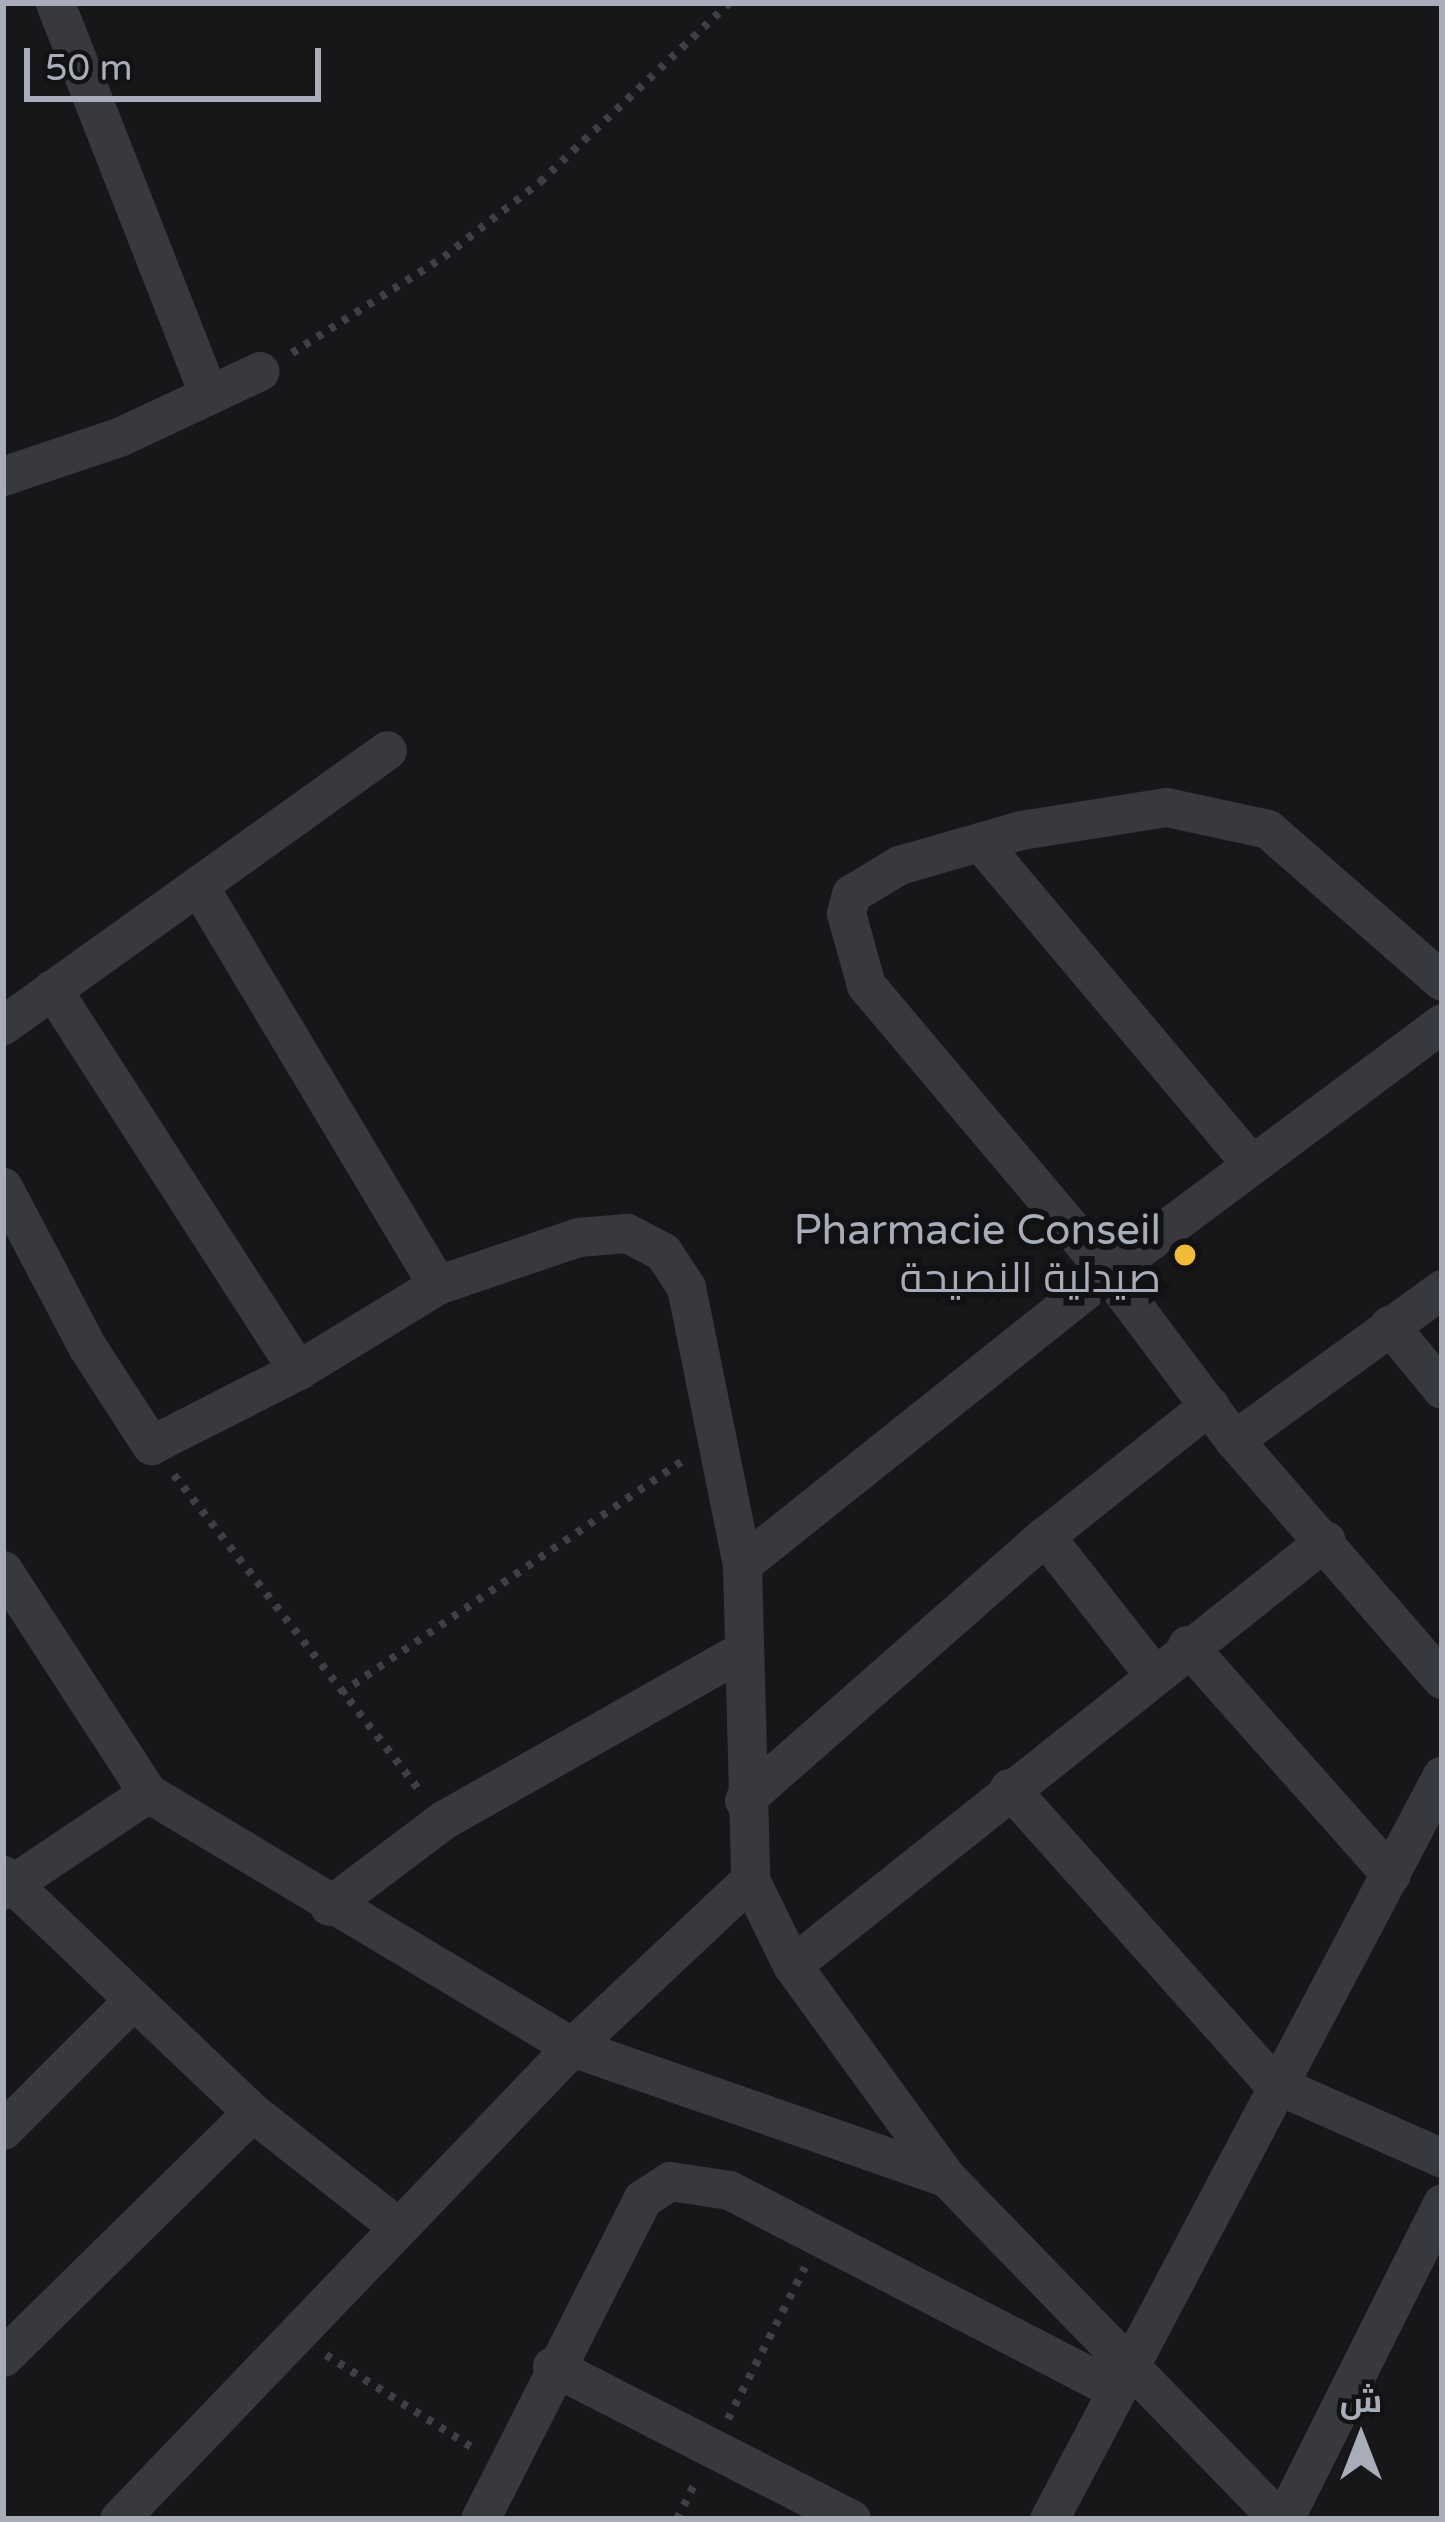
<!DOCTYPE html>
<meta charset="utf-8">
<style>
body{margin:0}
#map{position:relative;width:1445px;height:2522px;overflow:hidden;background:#171719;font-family:"Varela Round",Cairo,sans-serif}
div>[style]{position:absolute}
.path>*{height:8px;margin-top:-4px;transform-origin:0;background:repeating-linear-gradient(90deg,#3e4045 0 6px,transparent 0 15px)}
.minor>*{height:39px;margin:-19.5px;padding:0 19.5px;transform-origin:19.5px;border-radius:19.5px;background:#38393e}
.dots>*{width:33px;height:33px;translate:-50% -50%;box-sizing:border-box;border:6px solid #121214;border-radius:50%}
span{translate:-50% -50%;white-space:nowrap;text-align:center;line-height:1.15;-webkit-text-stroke:12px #121214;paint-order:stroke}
.poi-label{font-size:42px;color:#a9adb9}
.right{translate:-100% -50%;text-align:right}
.frame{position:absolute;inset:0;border:6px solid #a9adb9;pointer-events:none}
.north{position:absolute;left:1301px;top:2378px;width:120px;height:120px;-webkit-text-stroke:9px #121214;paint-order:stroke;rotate:0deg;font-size:33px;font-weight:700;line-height:48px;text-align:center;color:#a9adb9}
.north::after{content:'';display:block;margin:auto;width:42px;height:54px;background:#a9adb9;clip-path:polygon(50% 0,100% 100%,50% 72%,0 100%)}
.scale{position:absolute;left:24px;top:48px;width:297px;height:54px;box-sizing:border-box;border:6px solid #a9adb9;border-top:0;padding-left:15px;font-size:36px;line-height:42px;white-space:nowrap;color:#a9adb9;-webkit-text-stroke:9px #121214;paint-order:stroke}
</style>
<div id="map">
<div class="path">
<div style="left:292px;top:353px;width:180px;rotate:-32.3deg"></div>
<div style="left:444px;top:257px;width:122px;rotate:-38deg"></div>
<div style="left:540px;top:182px;width:260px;rotate:-43.4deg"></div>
<div style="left:174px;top:1475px;width:399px;rotate:52.1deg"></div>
<div style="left:341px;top:1693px;width:412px;rotate:-34.2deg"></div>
<div style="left:326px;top:2355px;width:178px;rotate:32.3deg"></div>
<div style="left:728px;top:2419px;width:170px;rotate:-63.1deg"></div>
<div style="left:677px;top:2519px;width:42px;rotate:-63.4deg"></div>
</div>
<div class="minor">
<div style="left:55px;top:3px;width:421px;rotate:68.6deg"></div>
<div style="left:3px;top:476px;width:125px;rotate:-18.7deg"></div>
<div style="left:121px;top:436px;width:153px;rotate:-25.1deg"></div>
<div style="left:981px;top:843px;width:419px;rotate:49.9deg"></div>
<div style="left:198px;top:885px;width:466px;rotate:59.1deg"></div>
<div style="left:1442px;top:981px;width:231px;rotate:-138.9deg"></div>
<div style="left:1268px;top:829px;width:104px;rotate:-167.8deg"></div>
<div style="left:1166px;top:807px;width:147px;rotate:171deg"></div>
<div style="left:1021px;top:830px;width:127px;rotate:164deg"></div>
<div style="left:899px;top:865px;width:56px;rotate:148.9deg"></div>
<div style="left:851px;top:894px;width:20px;rotate:105deg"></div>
<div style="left:846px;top:913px;width:75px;rotate:74.5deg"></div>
<div style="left:866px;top:985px;width:375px;rotate:49.9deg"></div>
<div style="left:1108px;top:1272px;width:210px;rotate:53.1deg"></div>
<div style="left:1234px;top:1440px;width:317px;rotate:49deg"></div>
<div style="left:52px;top:989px;width:454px;rotate:57.2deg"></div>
<div style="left:3px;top:1025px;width:472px;rotate:-35.6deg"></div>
<div style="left:3px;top:1187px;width:182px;rotate:62.2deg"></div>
<div style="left:88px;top:1348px;width:116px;rotate:57deg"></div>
<div style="left:151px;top:1445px;width:165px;rotate:-27deg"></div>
<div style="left:298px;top:1370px;width:163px;rotate:-31.4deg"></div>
<div style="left:437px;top:1285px;width:149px;rotate:-18.8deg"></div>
<div style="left:578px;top:1237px;width:49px;rotate:-4.7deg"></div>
<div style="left:627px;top:1233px;width:41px;rotate:27.8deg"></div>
<div style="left:663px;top:1252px;width:42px;rotate:56.7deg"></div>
<div style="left:686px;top:1287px;width:283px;rotate:78.6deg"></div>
<div style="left:742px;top:1564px;width:316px;rotate:88.5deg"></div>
<div style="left:750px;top:1880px;width:95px;rotate:63.7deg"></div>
<div style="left:792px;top:1965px;width:262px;rotate:54deg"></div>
<div style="left:946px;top:2177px;width:477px;rotate:45.8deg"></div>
<div style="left:1389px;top:1325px;width:83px;rotate:50.4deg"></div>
<div style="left:1234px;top:1440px;width:257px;rotate:-36deg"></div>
<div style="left:1045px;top:1536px;width:173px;rotate:51.8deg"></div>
<div style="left:742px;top:1564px;width:468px;rotate:-38.6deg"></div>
<div style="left:1108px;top:1272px;width:417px;rotate:-36.7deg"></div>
<div style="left:3px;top:1570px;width:266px;rotate:57deg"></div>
<div style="left:148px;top:1793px;width:494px;rotate:30.9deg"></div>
<div style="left:572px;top:2047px;width:396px;rotate:19.2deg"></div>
<div style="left:1187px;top:1645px;width:307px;rotate:48.4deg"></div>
<div style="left:1009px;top:1788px;width:396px;rotate:48.2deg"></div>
<div style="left:1273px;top:2083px;width:185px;rotate:23.9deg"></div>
<div style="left:744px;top:1800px;width:400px;rotate:-41.3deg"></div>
<div style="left:1045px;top:1536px;width:210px;rotate:-38.6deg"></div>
<div style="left:3px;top:1875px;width:344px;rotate:43.6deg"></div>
<div style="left:252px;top:2112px;width:186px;rotate:38.2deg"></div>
<div style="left:3px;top:1890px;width:174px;rotate:-33.8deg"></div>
<div style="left:329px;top:1906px;width:143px;rotate:-37deg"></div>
<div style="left:443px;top:1820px;width:345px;rotate:-29.5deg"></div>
<div style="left:792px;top:1965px;width:682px;rotate:-38.52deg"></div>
<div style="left:3px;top:2130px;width:180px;rotate:-45deg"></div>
<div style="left:3px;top:2357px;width:349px;rotate:-44.5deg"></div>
<div style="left:552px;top:2366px;width:336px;rotate:27.1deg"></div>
<div style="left:119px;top:2519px;width:654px;rotate:-46.18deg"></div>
<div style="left:572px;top:2047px;width:244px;rotate:-43.2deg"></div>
<div style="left:480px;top:2519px;width:359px;rotate:-63.1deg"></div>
<div style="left:642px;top:2199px;width:33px;rotate:-33deg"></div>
<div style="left:670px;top:2181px;width:60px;rotate:8.7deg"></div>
<div style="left:729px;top:2190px;width:433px;rotate:27.3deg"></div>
<div style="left:1049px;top:2519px;width:841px;rotate:-62.16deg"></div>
<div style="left:1284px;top:2519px;width:353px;rotate:-63.4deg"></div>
</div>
<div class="dots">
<div style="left:1185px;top:1255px;background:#f0bb38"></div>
</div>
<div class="poi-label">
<span class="right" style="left:1161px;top:1255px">Pharmacie Conseil<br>صيدلية النصيحة</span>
</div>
<div class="frame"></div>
<div class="north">ش</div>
<div class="scale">50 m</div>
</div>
